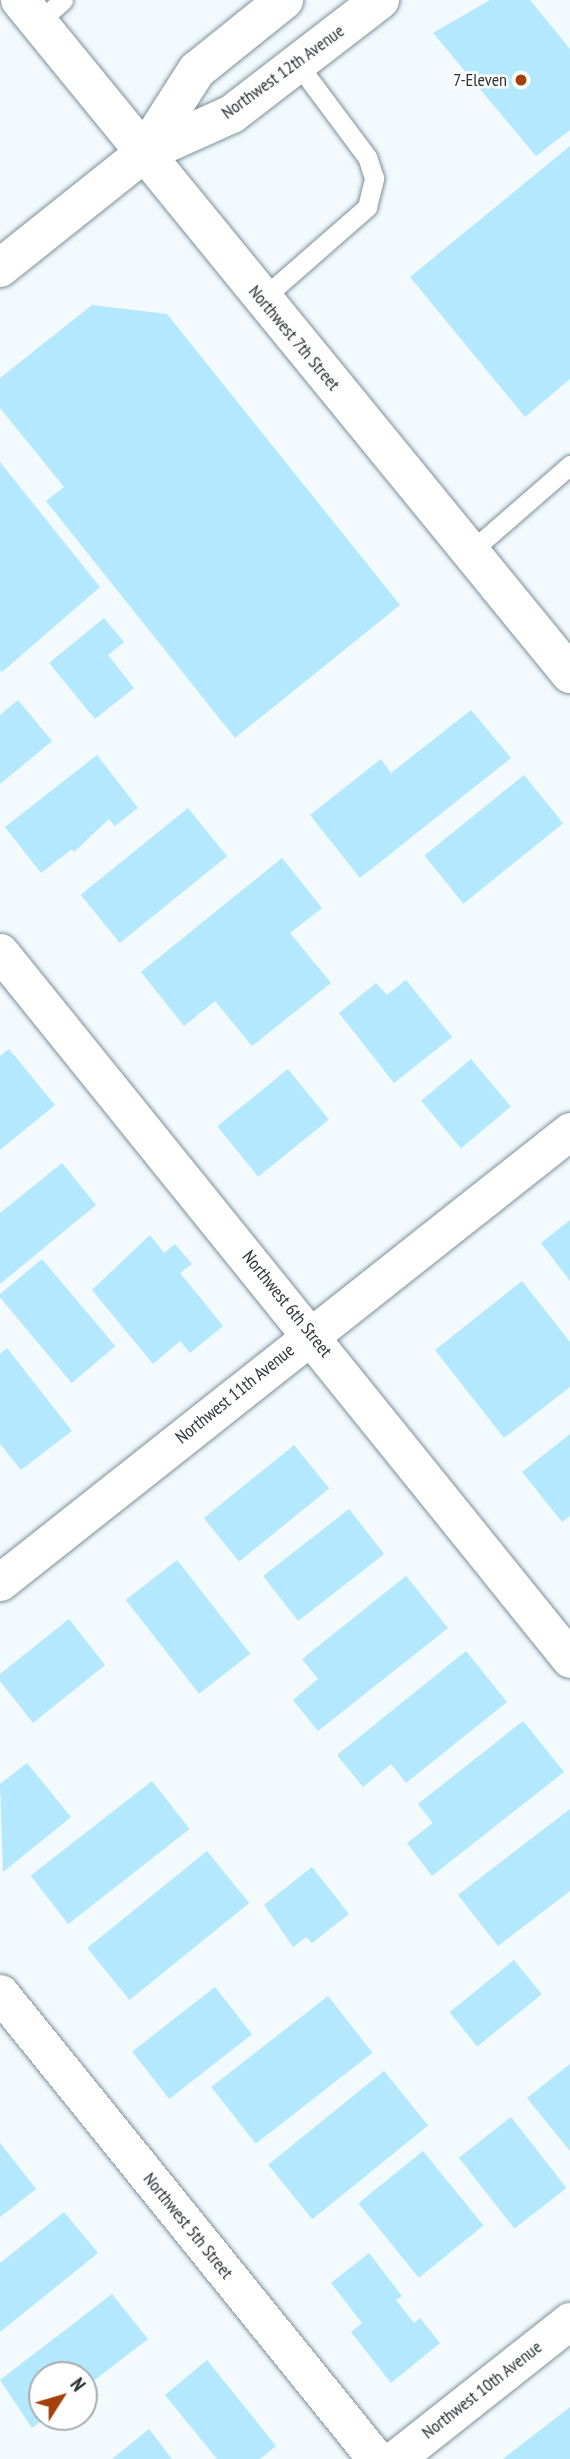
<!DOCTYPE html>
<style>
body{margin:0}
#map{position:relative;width:570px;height:2459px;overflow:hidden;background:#f2fafe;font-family:"PT Sans Narrow",sans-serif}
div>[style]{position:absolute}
.building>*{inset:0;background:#b3e8fe;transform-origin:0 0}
.roads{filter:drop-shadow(0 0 2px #7d9097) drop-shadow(0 0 2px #7d9097)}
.lane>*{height:19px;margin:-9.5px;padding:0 9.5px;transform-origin:9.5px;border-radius:9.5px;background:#fff}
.street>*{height:37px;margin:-18.5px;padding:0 18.5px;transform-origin:18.5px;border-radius:18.5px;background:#fff}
.secondary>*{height:38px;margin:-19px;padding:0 19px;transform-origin:19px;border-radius:19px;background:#fff}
.dots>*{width:19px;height:19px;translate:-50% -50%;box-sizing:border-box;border:4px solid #fff;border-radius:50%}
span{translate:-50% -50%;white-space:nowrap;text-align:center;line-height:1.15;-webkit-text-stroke:5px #fff;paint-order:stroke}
.street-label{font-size:18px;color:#2b3336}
.poi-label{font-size:18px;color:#2b3336}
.right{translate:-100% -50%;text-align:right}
.north{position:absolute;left:28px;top:2361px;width:70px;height:70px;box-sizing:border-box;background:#fff;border:2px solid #aaadaf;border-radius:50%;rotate:53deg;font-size:19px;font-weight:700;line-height:28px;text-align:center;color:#2b3336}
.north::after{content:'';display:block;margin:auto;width:24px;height:32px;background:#a44009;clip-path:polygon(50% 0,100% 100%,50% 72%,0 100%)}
</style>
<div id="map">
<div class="building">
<div style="clip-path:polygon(490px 0,530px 0,570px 49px,570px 130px,536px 156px,433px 33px)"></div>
<div style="clip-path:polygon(570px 146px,570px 379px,525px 417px,410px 277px)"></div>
<div style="clip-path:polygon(92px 305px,167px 314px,400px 605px,235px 738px,46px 501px,64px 487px,0 408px,0 378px)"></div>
<div style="clip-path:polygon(0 462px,100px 587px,2px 672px,0 670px)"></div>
<div style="clip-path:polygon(104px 618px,124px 642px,108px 655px,134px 688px,95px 719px,49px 663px)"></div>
<div style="clip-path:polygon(18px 700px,52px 741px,0 784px,0 715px)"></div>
<div style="clip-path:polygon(471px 710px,511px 758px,360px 878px,310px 815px,381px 759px,391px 773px)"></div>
<div style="clip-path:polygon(97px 755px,138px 808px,115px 826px,109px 819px,74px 852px,72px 849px,41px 873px,5px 827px)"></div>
<div style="left:524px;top:775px;width:62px;height:128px;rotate:51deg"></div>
<div style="left:188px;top:808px;width:62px;height:138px;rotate:51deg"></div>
<div style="clip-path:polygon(282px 858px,322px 908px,290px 933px,331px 983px,252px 1046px,215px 1001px,184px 1026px,141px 972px)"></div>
<div style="clip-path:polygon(406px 980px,452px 1037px,394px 1083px,339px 1013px,376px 983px,387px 995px)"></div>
<div style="clip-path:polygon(9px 1049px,55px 1105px,0 1150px,0 1056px)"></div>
<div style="left:471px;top:1059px;width:62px;height:65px;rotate:50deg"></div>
<div style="left:288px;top:1069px;width:65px;height:91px;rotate:51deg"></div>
<div style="clip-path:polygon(62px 1163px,96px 1205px,0 1284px,0 1213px)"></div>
<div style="clip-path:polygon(570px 1220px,570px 1281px,541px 1243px)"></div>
<div style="clip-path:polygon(150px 1235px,164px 1253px,175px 1244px,192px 1264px,180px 1273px,223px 1326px,190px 1353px,180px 1341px,153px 1364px,92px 1290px)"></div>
<div style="left:42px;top:1259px;width:114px;height:57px;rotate:50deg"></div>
<div style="clip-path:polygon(522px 1281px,570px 1342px,570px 1387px,504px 1438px,435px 1350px)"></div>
<div style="clip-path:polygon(7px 1348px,72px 1431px,21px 1470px,0 1444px,0 1354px)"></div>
<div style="clip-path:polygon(570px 1434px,570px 1516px,562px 1522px,522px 1472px)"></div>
<div style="left:294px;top:1445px;width:56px;height:116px;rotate:51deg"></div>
<div style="left:349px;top:1509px;width:57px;height:109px;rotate:52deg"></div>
<div style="left:177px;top:1560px;width:119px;height:65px;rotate:52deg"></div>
<div style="clip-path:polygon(406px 1576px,448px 1628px,318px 1731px,293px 1700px,318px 1679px,302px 1659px)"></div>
<div style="clip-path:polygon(69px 1619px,105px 1665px,33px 1723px,0 1681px,0 1674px)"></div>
<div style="clip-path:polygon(466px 1651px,507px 1702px,406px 1783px,391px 1764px,363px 1787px,337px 1755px)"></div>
<div style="clip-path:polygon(523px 1721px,564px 1772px,432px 1876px,407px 1843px,433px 1823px,418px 1804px)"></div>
<div style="clip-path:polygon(27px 1763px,71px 1817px,3px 1872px,0 1784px)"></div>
<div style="left:152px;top:1781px;width:61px;height:154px;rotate:52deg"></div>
<div style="clip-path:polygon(570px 1809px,570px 1891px,498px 1946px,458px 1895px)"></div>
<div style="left:207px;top:1851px;width:67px;height:154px;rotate:51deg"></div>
<div style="clip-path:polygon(312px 1867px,349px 1914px,312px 1943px,306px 1937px,293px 1947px,264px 1905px)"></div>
<div style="left:514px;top:1960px;width:44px;height:83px;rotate:51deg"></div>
<div style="left:215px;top:1987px;width:60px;height:105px;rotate:52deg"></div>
<div style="left:328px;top:1996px;width:72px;height:148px;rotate:52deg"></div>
<div style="clip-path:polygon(570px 2064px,570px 2151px,527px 2098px)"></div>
<div style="left:384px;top:2071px;width:70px;height:149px;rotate:51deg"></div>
<div style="left:511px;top:2117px;width:90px;height:66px;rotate:52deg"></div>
<div style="clip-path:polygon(0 2143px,36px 2189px,0 2217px)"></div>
<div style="left:423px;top:2151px;width:96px;height:83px;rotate:51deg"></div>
<div style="clip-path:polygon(64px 2212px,98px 2253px,0 2332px,0 2263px)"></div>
<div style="clip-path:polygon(369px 2253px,402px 2296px,396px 2300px,414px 2323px,420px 2318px,440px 2343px,391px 2383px,351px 2332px,362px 2323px,331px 2283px)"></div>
<div style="clip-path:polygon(112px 2294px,148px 2339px,84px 2388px,84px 2375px,42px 2375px,42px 2417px,46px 2417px,32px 2428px,0 2380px)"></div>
<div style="clip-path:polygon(207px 2360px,276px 2446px,260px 2459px,217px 2459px,165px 2395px)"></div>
<div style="clip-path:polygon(570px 2407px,570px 2459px,503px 2459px)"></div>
<div style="clip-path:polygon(149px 2429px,172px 2459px,112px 2459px)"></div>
</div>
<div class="roads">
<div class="lane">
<div style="left:38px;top:22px;width:33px;rotate:-41deg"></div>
<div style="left:262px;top:299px;width:140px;rotate:-41.2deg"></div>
<div style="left:367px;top:207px;width:30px;rotate:-76deg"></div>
<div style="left:374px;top:178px;width:22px;rotate:-108deg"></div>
<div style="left:367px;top:157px;width:117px;rotate:-126.7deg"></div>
<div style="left:470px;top:552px;width:133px;rotate:-41deg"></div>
</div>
<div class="street">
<div style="left:0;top:952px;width:908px;rotate:51.12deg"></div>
<div style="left:0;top:1582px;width:727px;rotate:-38.35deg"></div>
<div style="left:0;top:1993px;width:599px;rotate:51.1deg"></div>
<div style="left:395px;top:2459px;width:223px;rotate:-38.3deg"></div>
</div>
<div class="secondary">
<div style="left:20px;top:0;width:870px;rotate:50.78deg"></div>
<div style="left:143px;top:154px;width:100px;rotate:-57.3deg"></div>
<div style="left:197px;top:70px;width:112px;rotate:-38.8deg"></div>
<div style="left:0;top:268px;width:183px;rotate:-38.6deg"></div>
<div style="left:143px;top:154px;width:98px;rotate:-24.2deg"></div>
<div style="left:232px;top:114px;width:187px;rotate:-37.6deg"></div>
</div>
</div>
<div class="dots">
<div style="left:521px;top:80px;background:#a44009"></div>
</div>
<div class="street-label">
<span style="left:283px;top:72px;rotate:-36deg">Northwest 12th Avenue</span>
<span style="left:294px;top:338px;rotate:50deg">Northwest 7th Street</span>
<span style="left:287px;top:1304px;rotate:51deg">Northwest 6th Street</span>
<span style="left:235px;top:1394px;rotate:-39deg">Northwest 11th Avenue</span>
<span style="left:188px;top:2226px;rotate:51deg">Northwest 5th Street</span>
<span style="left:482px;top:2390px;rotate:-38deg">Northwest 10th Avenue</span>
</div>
<div class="poi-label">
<span class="right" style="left:507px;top:80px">7-Eleven</span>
</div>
<div class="north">N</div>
</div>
